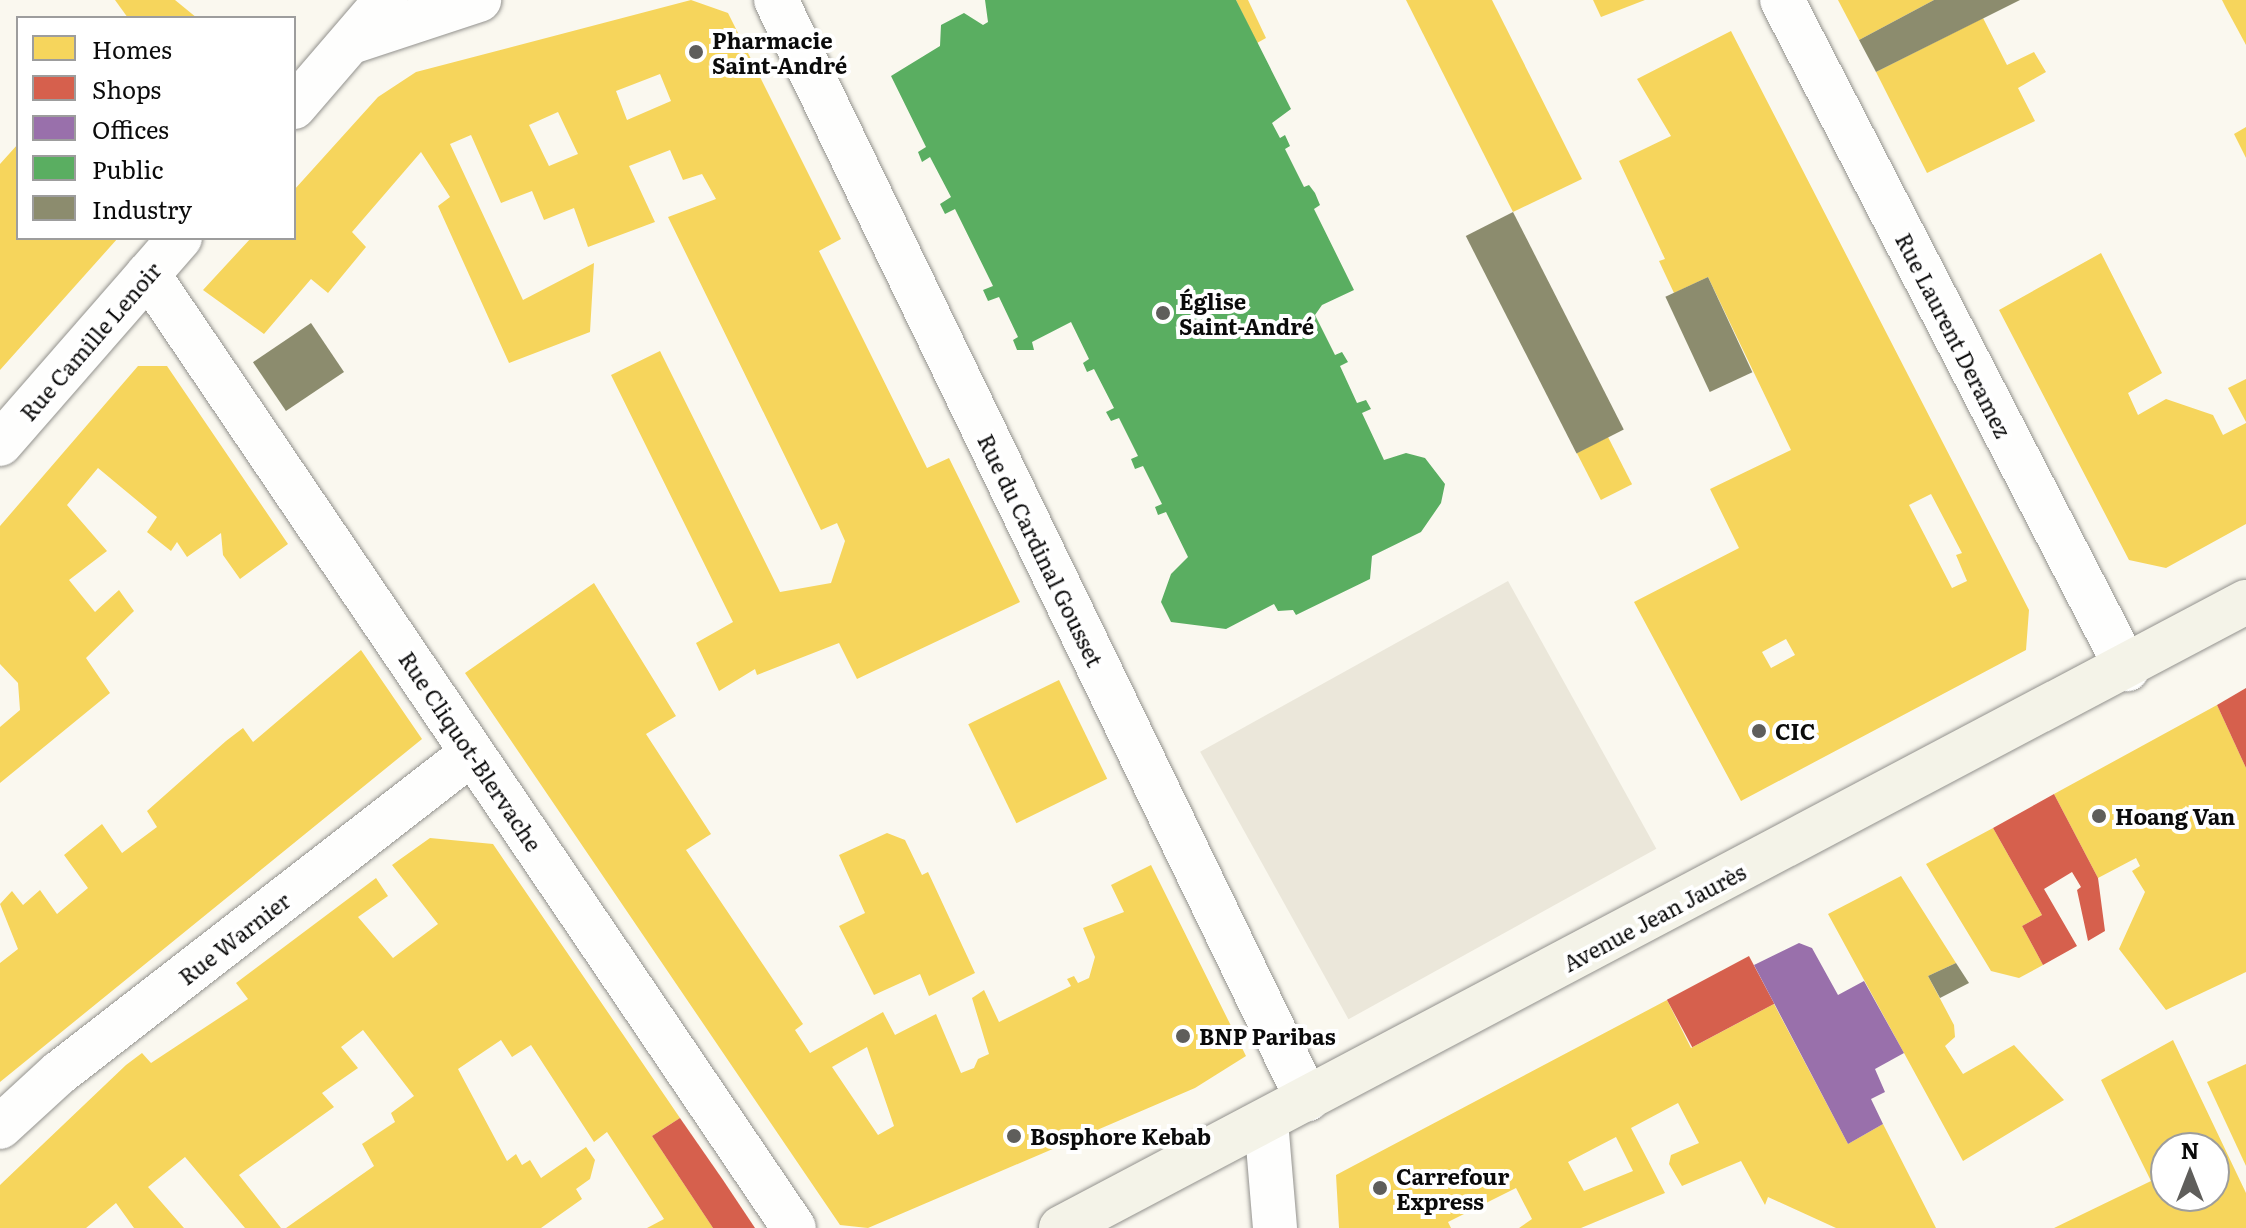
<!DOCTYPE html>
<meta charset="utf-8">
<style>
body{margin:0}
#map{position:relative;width:2246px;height:1228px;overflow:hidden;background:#faf8ef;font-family:Literata,serif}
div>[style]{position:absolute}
.plaza>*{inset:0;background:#ebe7da;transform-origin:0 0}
.homes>*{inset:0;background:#f6d55c;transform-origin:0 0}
.shops>*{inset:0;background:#d6604d;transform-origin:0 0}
.offices>*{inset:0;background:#9970ab}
.public>*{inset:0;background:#5aae61}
.industry>*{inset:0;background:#8c8c6e;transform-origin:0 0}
.roads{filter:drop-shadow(0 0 2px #93928e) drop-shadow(0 0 2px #93928e)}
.minor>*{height:44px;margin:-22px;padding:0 22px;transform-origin:22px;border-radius:22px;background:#fefefd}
.tertiary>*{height:44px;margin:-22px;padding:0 22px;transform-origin:22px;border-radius:22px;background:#fefefd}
.secondary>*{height:44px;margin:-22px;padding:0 22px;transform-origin:22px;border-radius:22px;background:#f4f3e8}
.dots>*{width:22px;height:22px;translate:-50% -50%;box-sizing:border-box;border:4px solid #fff;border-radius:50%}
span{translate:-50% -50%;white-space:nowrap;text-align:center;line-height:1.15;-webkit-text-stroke:8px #fff;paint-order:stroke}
.poi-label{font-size:22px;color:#0b0b0b;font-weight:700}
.left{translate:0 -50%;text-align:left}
.street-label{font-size:22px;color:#0b0b0b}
.legend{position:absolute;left:16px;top:16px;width:280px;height:224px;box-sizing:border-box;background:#fff;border:2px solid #9d9d9d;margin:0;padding:10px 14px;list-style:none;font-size:24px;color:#0b0b0b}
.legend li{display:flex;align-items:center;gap:16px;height:40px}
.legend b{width:40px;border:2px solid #9d9d9d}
.north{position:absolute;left:2150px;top:1132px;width:80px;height:80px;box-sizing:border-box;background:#fff;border:2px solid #9d9d9d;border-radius:50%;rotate:0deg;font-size:22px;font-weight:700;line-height:32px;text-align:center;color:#0b0b0b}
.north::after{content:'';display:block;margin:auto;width:28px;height:36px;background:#5f5e5b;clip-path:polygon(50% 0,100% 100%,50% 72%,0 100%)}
</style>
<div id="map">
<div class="plaza">
<div style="left:1508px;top:581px;width:306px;height:352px;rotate:61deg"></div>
</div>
<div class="homes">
<div style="clip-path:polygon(115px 0,175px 0,197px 18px,128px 18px)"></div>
<div style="clip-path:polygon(evenodd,691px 0,728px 13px,841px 239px,819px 251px,863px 339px,927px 468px,949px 458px,1020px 602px,857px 679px,839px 643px,757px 675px,755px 669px,719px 691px,696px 643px,733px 622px,611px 375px,660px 351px,780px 592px,831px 583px,845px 541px,837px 523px,821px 530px,668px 217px,716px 199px,702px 174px,683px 180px,670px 150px,629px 166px,655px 222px,588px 247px,574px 208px,544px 220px,532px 191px,501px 203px,471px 135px,450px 144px,523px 300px,594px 263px,590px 332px,509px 363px,438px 206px,450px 197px,421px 152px,352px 232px,366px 247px,328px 293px,311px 279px,264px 334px,203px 290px,251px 238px,294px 238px,294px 190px,378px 97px,416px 72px,691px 0,660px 74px,671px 101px,627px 120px,616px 91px,660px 74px,691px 0,558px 112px,578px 154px,549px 166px,529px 125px,558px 112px)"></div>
<div style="clip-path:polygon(1236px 0,1248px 0,1266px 38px,1257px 43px)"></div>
<div style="clip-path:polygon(1406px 0,1492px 0,1582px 179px,1513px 212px)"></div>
<div style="clip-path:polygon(1593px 0,1645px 0,1601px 17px)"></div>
<div style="clip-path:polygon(1838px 0,1934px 0,1859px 40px)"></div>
<div style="clip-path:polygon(2222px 0,2246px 0,2246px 45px,2226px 8px)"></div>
<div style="clip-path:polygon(1983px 18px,2007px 65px,2034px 52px,2046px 72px,2018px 88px,2035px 121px,1927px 173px,1876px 72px)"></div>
<div style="clip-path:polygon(evenodd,1731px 31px,2029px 610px,2026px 650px,1741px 801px,1634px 602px,1739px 548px,1710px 489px,1791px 450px,1708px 277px,1674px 293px,1659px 261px,1665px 259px,1619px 161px,1671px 136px,1637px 79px,1731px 31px,1931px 494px,1962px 553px,1956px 555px,1967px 581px,1952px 588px,1909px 505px,1931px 494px,1731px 31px,1786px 639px,1795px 655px,1771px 668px,1762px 652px,1786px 639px)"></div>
<div style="clip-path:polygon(2246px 127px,2246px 158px,2234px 134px)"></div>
<div style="clip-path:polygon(18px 144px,18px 238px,118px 238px,0 370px,0 164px)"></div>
<div style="clip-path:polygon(2101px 253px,2162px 373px,2128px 393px,2138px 415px,2166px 399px,2213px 415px,2223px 435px,2246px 423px,2246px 524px,2166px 568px,2129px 560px,1999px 310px)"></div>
<div style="clip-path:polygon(138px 366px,167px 366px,288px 544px,240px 579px,223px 555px,221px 533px,187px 557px,177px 542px,171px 551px,147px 532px,157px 517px,98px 468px,67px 505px,107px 551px,69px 580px,95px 612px,119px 590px,134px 611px,86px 658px,110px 693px,0 783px,0 727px,20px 710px,18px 683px,0 664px,0 526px)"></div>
<div style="clip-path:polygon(2246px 379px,2246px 422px,2228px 388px)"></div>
<div style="left:1608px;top:437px;width:53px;height:35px;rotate:63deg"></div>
<div style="clip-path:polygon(evenodd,594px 583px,676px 716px,646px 734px,711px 834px,686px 850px,803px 1024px,795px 1030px,810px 1053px,883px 1012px,895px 1035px,936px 1014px,961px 1073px,974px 1068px,978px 1059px,989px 1054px,972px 998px,984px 990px,999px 1022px,1071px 986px,1067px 979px,1074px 976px,1078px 983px,1089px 978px,1095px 957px,1083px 928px,1124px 912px,1111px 885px,1151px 865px,1246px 1056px,1195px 1088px,868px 1228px,840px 1225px,465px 673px,594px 583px,867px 1047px,894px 1126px,878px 1135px,832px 1067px,867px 1047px)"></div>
<div style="clip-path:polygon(361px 650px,422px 739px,0 1082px,0 963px,18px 949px,0 904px,12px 891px,23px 905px,40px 890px,57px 914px,88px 888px,64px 855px,102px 824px,122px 853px,157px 827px,147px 811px,226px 741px,243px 728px,253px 742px)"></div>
<div style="left:1059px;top:680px;width:110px;height:101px;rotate:64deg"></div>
<div style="clip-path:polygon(2217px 705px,2246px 768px,2246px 972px,2166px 1010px,2119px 949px,2145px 892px,2132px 871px,2140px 866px,2136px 858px,2098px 878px,2054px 794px)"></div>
<div style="clip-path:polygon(1993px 828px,2042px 915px,2022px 926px,2043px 965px,2019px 978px,1991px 971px,1926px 864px)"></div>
<div style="clip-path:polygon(887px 833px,905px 840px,922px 875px,928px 872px,975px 973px,929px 996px,920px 974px,874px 995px,839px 926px,865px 913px,839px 855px)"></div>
<div style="clip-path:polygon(430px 838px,493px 844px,680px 1118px,652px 1136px,713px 1228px,647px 1228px,664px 1219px,607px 1132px,594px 1142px,531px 1045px,512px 1057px,501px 1040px,458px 1069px,507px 1161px,516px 1154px,522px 1165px,530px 1160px,541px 1178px,586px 1147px,595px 1160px,590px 1179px,576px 1189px,582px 1199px,541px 1228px,286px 1228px,374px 1166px,362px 1144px,395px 1122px,391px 1113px,414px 1096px,363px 1030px,341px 1047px,358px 1068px,322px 1093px,334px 1107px,239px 1175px,281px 1228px,245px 1228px,185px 1157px,148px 1187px,184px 1228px,134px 1228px,116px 1203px,86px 1228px,0 1228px,0 1185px,126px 1065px,142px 1053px,151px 1063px,248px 999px,236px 983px,376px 878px,388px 896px,358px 917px,393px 958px,438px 924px,392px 865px)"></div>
<div style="clip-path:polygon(1901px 876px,1956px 963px,1928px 976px,1954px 1025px,1955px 1037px,1945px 1046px,1963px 1074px,2014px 1045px,2064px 1100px,1963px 1161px,1828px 914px)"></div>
<div style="clip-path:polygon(evenodd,1667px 1000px,1691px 1048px,1774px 1004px,1848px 1144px,1883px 1124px,1936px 1228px,1836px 1228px,1768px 1197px,1765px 1205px,1741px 1161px,1682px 1186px,1669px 1164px,1671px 1155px,1699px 1143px,1678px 1103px,1631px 1128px,1665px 1193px,1581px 1228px,1519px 1228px,1532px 1219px,1516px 1188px,1448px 1222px,1451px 1228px,1339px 1228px,1336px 1175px,1667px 1000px,1616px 1137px,1633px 1171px,1584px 1191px,1568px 1162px,1616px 1137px)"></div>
<div style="clip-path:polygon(evenodd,2173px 1040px,2246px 1193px,2246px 1228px,2054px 1228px,2151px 1181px,2101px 1080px,2173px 1040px,2166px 1148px,2214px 1148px,2214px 1196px,2166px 1196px,2166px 1148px)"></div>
<div style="clip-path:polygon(2246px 1064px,2246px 1166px,2207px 1082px)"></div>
</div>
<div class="shops">
<div style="clip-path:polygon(2246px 688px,2246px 768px,2217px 705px)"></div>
<div style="clip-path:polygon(2054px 794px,2098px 878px,2105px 931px,2088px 941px,2077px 890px,2081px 887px,2072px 872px,2044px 889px,2077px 946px,2043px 965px,2022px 926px,2042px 915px,1993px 828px)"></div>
<div style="left:1749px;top:956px;width:54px;height:93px;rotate:62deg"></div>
<div style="clip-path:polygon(680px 1118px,723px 1180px,755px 1228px,713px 1228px,652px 1136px)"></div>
</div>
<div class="offices">
<div style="clip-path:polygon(1799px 943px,1812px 948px,1838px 995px,1864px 981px,1904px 1053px,1875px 1069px,1885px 1092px,1871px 1099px,1883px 1124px,1848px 1144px,1754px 965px)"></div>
</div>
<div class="public">
<div style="clip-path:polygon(985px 0,1236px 0,1291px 109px,1272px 123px,1280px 138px,1285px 135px,1290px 146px,1285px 149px,1304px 187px,1309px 185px,1315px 193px,1320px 205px,1314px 209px,1354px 290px,1322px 305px,1315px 315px,1335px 355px,1342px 352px,1348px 362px,1340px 366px,1357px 403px,1366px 400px,1371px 409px,1362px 413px,1384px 460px,1406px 453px,1425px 458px,1445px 484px,1441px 503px,1421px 532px,1372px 556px,1370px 579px,1296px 615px,1293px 610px,1278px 611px,1274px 604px,1226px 629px,1171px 622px,1161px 602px,1171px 574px,1188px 557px,1166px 512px,1158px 515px,1155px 507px,1162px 504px,1143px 466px,1135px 469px,1131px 459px,1138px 456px,1119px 418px,1111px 421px,1106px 412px,1114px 408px,1094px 369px,1087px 372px,1083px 363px,1089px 359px,1071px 322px,1032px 342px,1034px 350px,1017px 350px,1013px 340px,1018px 337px,999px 297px,988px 301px,983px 290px,993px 286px,955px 209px,945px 214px,940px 204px,951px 197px,930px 157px,922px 162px,918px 152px,926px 147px,891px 76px,940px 46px,941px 25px,964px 13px,983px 25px,988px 22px)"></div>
</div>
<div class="industry">
<div style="clip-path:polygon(1934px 0,2020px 0,1876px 72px,1859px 40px)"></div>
<div style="left:1513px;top:212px;width:244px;height:53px;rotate:63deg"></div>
<div style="left:1708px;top:277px;width:105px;height:47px;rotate:65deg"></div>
<div style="left:311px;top:323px;width:59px;height:70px;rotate:56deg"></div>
<div style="clip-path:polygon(1956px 963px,1969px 983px,1940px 998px,1928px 976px)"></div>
</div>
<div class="roads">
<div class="minor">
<div style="left:776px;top:0;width:1221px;rotate:64.21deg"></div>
<div style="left:1782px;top:0;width:753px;rotate:62.72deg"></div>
<div style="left:351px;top:42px;width:135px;rotate:-18.2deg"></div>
<div style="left:148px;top:274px;width:1152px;rotate:55.9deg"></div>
<div style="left:1266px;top:1121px;width:107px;rotate:85.2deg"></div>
<div style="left:0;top:1127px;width:80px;rotate:-42.5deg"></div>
<div style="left:59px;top:1073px;width:522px;rotate:-37.77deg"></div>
</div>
<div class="tertiary">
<div style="left:294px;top:107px;width:141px;rotate:-49.3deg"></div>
<div style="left:0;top:444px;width:274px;rotate:-48.9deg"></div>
</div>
<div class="secondary">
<div style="left:1061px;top:1228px;width:1340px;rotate:-27.85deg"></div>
</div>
</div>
<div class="dots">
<div style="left:696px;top:52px;background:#5f5e5b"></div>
<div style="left:1163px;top:313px;background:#5f5e5b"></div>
<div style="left:1759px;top:731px;background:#5f5e5b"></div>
<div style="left:2099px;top:816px;background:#5f5e5b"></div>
<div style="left:1183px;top:1036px;background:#5f5e5b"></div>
<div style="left:1014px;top:1136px;background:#5f5e5b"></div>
<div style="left:1380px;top:1188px;background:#5f5e5b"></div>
</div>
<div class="poi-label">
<span class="left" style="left:712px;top:52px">Pharmacie<br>Saint-André</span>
<span class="left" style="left:1179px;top:313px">Église<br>Saint-André</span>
<span class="left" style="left:1775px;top:731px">CIC</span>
<span class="left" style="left:2115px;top:816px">Hoang Van</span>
<span class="left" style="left:1199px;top:1036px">BNP Paribas</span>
<span class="left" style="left:1030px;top:1136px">Bosphore Kebab</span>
<span class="left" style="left:1396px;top:1188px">Carrefour<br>Express</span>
</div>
<div class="street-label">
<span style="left:1954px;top:335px;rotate:63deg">Rue Laurent Deramez</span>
<span style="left:90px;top:341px;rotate:-49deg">Rue Camille Lenoir</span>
<span style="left:1041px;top:550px;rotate:64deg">Rue du Cardinal Gousset</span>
<span style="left:471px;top:751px;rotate:56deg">Rue Cliquot-Blervache</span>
<span style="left:1654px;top:917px;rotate:-28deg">Avenue Jean Jaurès</span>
<span style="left:234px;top:938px;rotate:-38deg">Rue Warnier</span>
</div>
<ul class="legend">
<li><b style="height:22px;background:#f6d55c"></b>Homes</li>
<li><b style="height:22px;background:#d6604d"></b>Shops</li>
<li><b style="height:22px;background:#9970ab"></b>Offices</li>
<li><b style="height:22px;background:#5aae61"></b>Public</li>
<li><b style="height:22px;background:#8c8c6e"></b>Industry</li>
</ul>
<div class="north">N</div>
</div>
